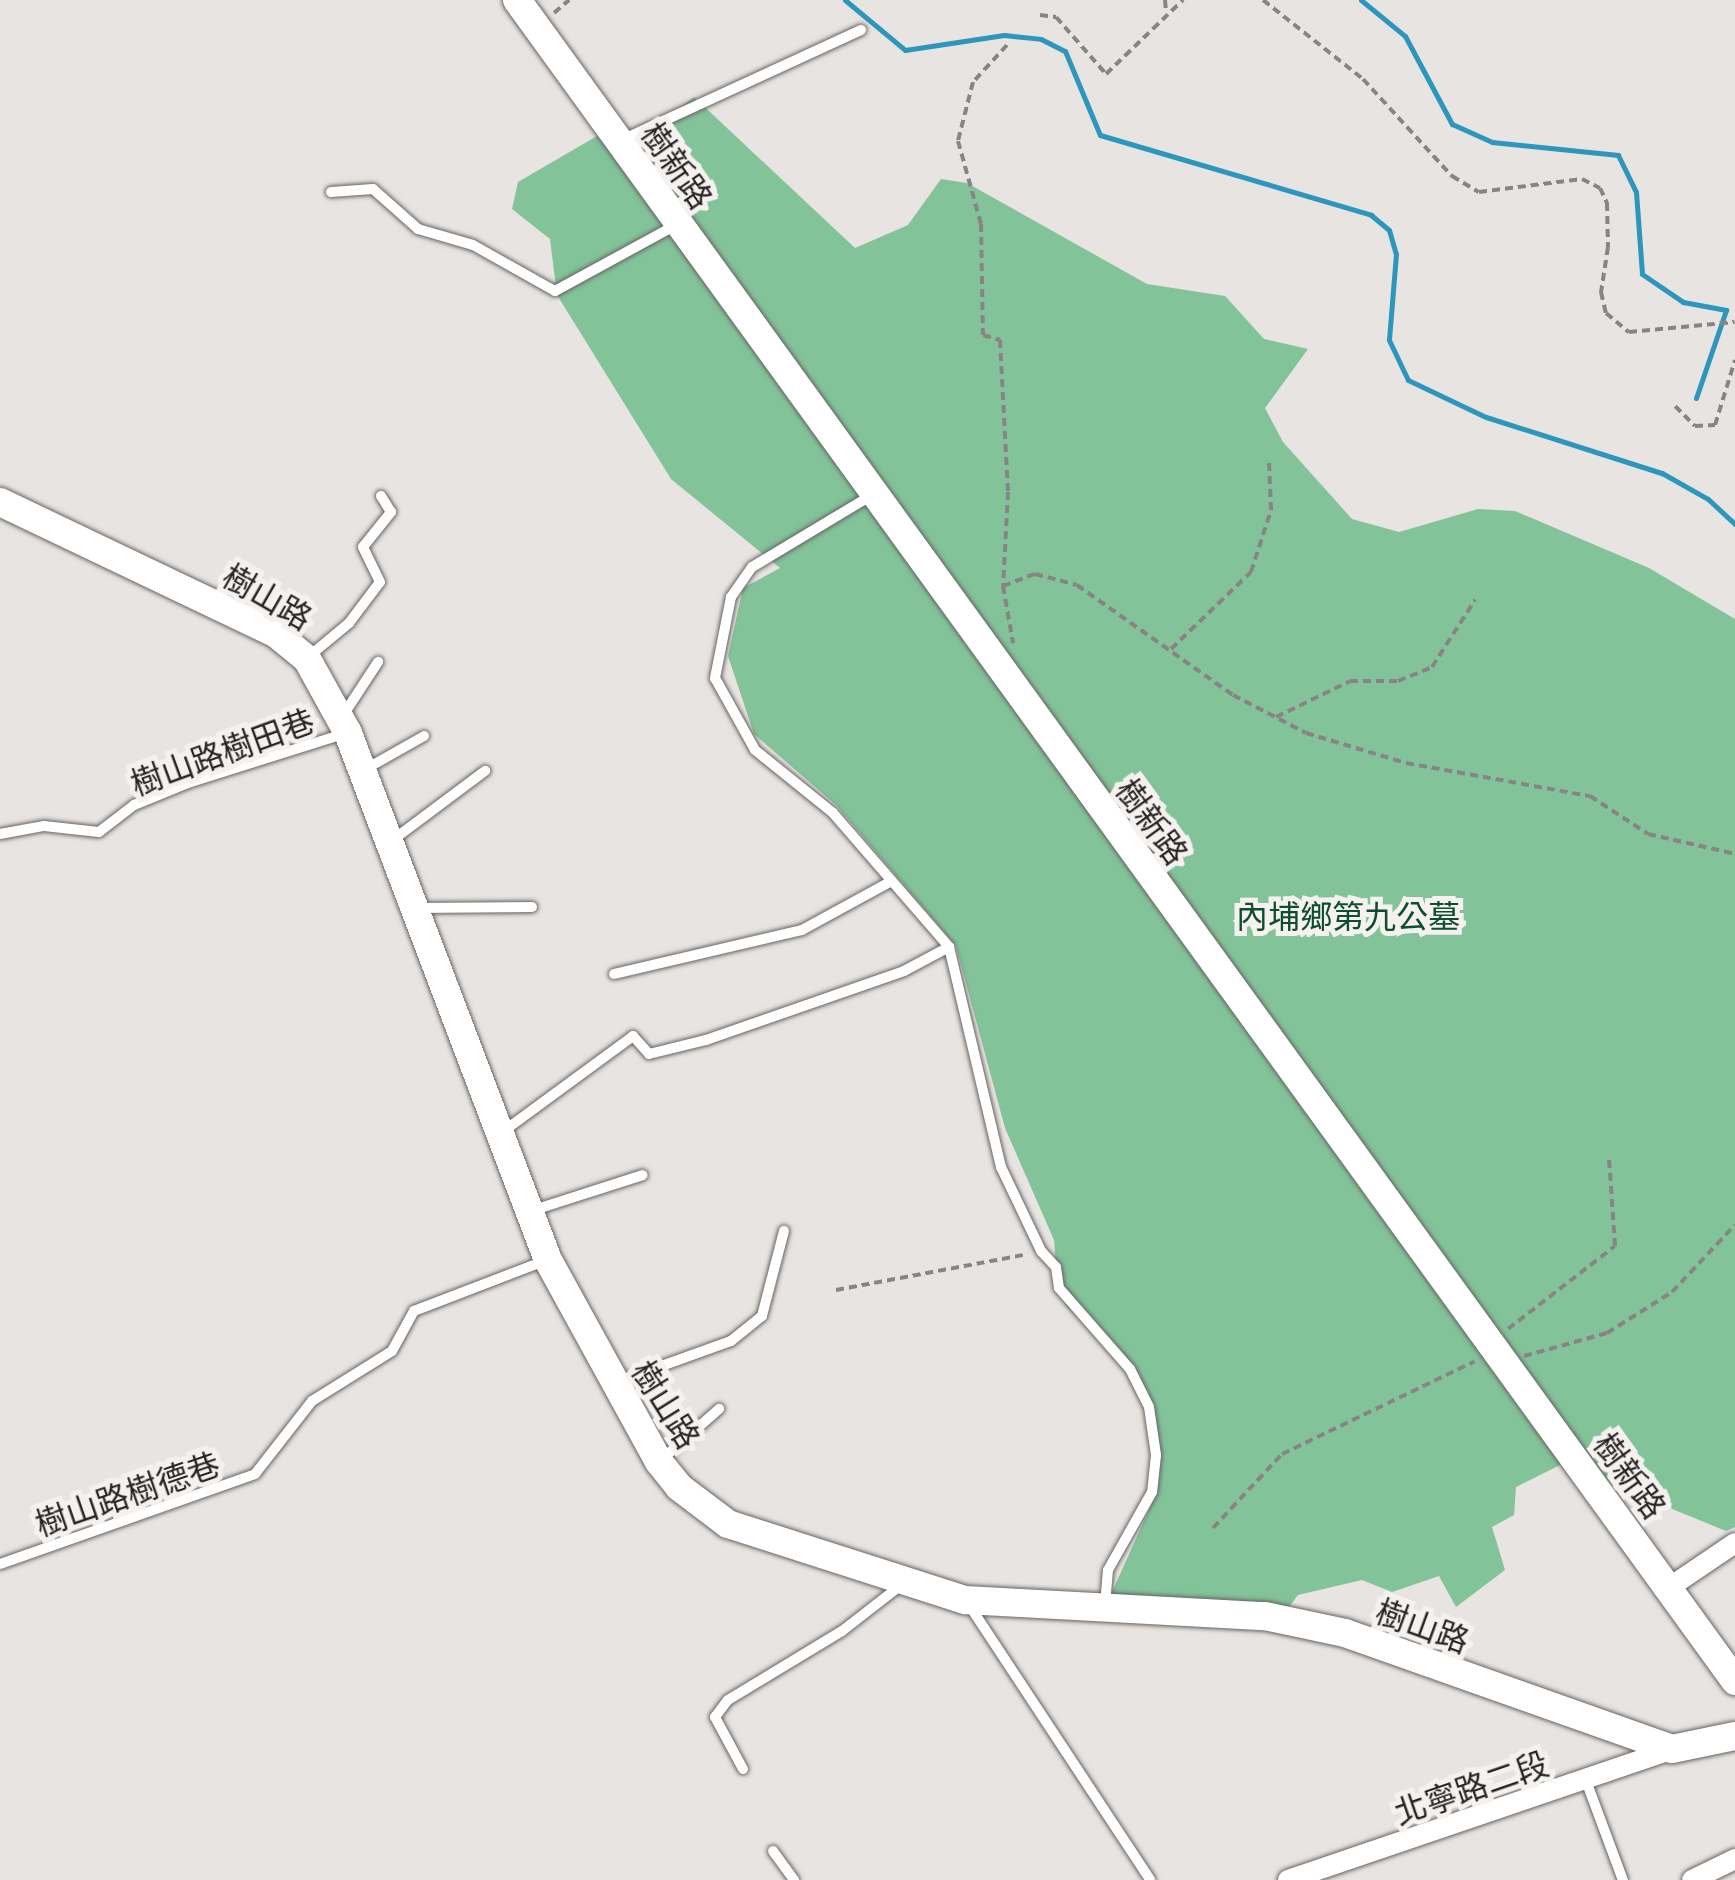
<!DOCTYPE html>
<meta charset="utf-8">
<style>
body{margin:0}
#map{position:relative;width:1735px;height:1880px;overflow:hidden;background:#e7e4e1;font-family:Barlow,"Noto Sans TC",sans-serif}
div>[style]{position:absolute}
.green>*{inset:0;background:#83c39a}
.stream>*{height:5px;margin:-2.5px;padding:0 2.5px;transform-origin:2.5px;border-radius:2.5px;background:#2c96bc}
.path>*{height:4px;margin-top:-2px;transform-origin:0;background:repeating-linear-gradient(90deg,#878583 0 8px,transparent 0 13px)}
.roads{filter:drop-shadow(0 0 2px #676462) drop-shadow(0 0 2px #676462)}
.lane>*{height:10px;margin:-5px;padding:0 5px;transform-origin:5px;border-radius:5px;background:#fff}
.street>*{height:20px;margin:-10px;padding:0 10px;transform-origin:10px;border-radius:10px;background:#fff}
.secondary>*{height:28px;margin:-14px;padding:0 14px;transform-origin:14px;border-radius:14px;background:#fff}
span{translate:-50% -50%;white-space:nowrap;text-align:center;line-height:1.15;-webkit-text-stroke:10px #f4f1ee;paint-order:stroke}
.street-label{font-size:32px;color:#252423}
.park-label{font-size:32px;color:#0e4d2d}
</style>
<div id="map">
<div class="green">
<div style="clip-path:polygon(694px 97px,855px 248px,908px 225px,941px 179px,967px 183px,1147px 284px,1225px 296px,1264px 339px,1308px 349px,1265px 408px,1283px 442px,1352px 519px,1399px 532px,1478px 509px,1515px 511px,1649px 568px,1735px 619px,1735px 1527px,1726px 1531px,1604px 1481px,1580px 1455px,1516px 1487px,1514px 1515px,1492px 1527px,1505px 1570px,1456px 1607px,1439px 1576px,1392px 1592px,1362px 1580px,1298px 1595px,1282px 1616px,1108px 1601px,1152px 1503px,1153px 1450px,1144px 1406px,1130px 1368px,1067px 1307px,1058px 1291px,1054px 1240px,1005px 1128px,956px 946px,837px 806px,754px 734px,728px 656px,743px 588px,780px 568px,671px 479px,557px 295px,550px 239px,512px 209px,518px 182px,616px 125px,631px 143px)"></div>
</div>
<div class="stream">
<div style="left:845px;top:0;width:78px;rotate:39.8deg"></div>
<div style="left:905px;top:50px;width:100px;rotate:-8.6deg"></div>
<div style="left:1004px;top:35px;width:37px;rotate:6deg"></div>
<div style="left:1041px;top:39px;width:27px;rotate:27deg"></div>
<div style="left:1065px;top:51px;width:91px;rotate:67.4deg"></div>
<div style="left:1100px;top:135px;width:283px;rotate:16.4deg"></div>
<div style="left:1371px;top:215px;width:23px;rotate:40deg"></div>
<div style="left:1389px;top:230px;width:25px;rotate:74deg"></div>
<div style="left:1396px;top:254px;width:86px;rotate:94.7deg"></div>
<div style="left:1389px;top:340px;width:44px;rotate:64.6deg"></div>
<div style="left:1408px;top:380px;width:86px;rotate:25.4deg"></div>
<div style="left:1486px;top:417px;width:185px;rotate:17.7deg"></div>
<div style="left:1662px;top:473px;width:53px;rotate:29.5deg"></div>
<div style="left:1708px;top:499px;width:37px;rotate:43deg"></div>
<div style="left:1361px;top:0;width:57px;rotate:39.3deg"></div>
<div style="left:1405px;top:36px;width:100px;rotate:61.9deg"></div>
<div style="left:1452px;top:124px;width:44px;rotate:24.2deg"></div>
<div style="left:1492px;top:142px;width:127px;rotate:5.9deg"></div>
<div style="left:1618px;top:155px;width:41px;rotate:64.1deg"></div>
<div style="left:1636px;top:192px;width:82px;rotate:85.8deg"></div>
<div style="left:1642px;top:274px;width:50px;rotate:34.3deg"></div>
<div style="left:1683px;top:302px;width:44px;rotate:10.5deg"></div>
<div style="left:1726px;top:310px;width:93px;rotate:108.8deg"></div>
</div>
<div class="path">
<div style="left:1165px;top:0;width:12px;rotate:85deg"></div>
<div style="left:1263px;top:0;width:127px;rotate:38.3deg"></div>
<div style="left:1363px;top:79px;width:132px;rotate:47.5deg"></div>
<div style="left:1452px;top:176px;width:31px;rotate:31deg"></div>
<div style="left:1479px;top:192px;width:104px;rotate:-7.2deg"></div>
<div style="left:1582px;top:179px;width:20px;rotate:27deg"></div>
<div style="left:1600px;top:188px;width:17px;rotate:65deg"></div>
<div style="left:1607px;top:203px;width:44px;rotate:88.7deg"></div>
<div style="left:1608px;top:247px;width:46px;rotate:98.8deg"></div>
<div style="left:1601px;top:292px;width:22px;rotate:77deg"></div>
<div style="left:1606px;top:313px;width:30px;rotate:40deg"></div>
<div style="left:1629px;top:332px;width:106px;rotate:-5.4deg"></div>
<div style="left:554px;top:13px;width:20px;rotate:-41deg"></div>
<div style="left:1040px;top:15px;width:16px;rotate:7deg"></div>
<div style="left:1056px;top:17px;width:76px;rotate:48.7deg"></div>
<div style="left:1106px;top:74px;width:107px;rotate:-43.9deg"></div>
<div style="left:1007px;top:45px;width:50px;rotate:132.6deg"></div>
<div style="left:973px;top:82px;width:61px;rotate:104.3deg"></div>
<div style="left:958px;top:141px;width:86px;rotate:74.5deg"></div>
<div style="left:981px;top:224px;width:111px;rotate:89deg"></div>
<div style="left:983px;top:335px;width:18px;rotate:16deg"></div>
<div style="left:1000px;top:340px;width:152px;rotate:87deg"></div>
<div style="left:1008px;top:492px;width:94px;rotate:93deg"></div>
<div style="left:1003px;top:586px;width:58px;rotate:80deg"></div>
<div style="left:1675px;top:406px;width:28px;rotate:45deg"></div>
<div style="left:1695px;top:426px;width:20px;rotate:-3deg"></div>
<div style="left:1715px;top:425px;width:68px;rotate:-72.9deg"></div>
<div style="left:1003px;top:586px;width:34px;rotate:-21deg"></div>
<div style="left:1035px;top:574px;width:43px;rotate:14.7deg"></div>
<div style="left:1077px;top:585px;width:191px;rotate:35.2deg"></div>
<div style="left:1233px;top:695px;width:82px;rotate:27.5deg"></div>
<div style="left:1306px;top:733px;width:104px;rotate:16.7deg"></div>
<div style="left:1406px;top:763px;width:187px;rotate:10.2deg"></div>
<div style="left:1590px;top:796px;width:69px;rotate:33.2deg"></div>
<div style="left:1648px;top:834px;width:89px;rotate:12.9deg"></div>
<div style="left:1171px;top:649px;width:111px;rotate:-43.9deg"></div>
<div style="left:1251px;top:572px;width:65px;rotate:-72.1deg"></div>
<div style="left:1271px;top:510px;width:49px;rotate:-92.3deg"></div>
<div style="left:1276px;top:717px;width:82px;rotate:-25.9deg"></div>
<div style="left:1350px;top:681px;width:48px"></div>
<div style="left:1398px;top:681px;width:37px;rotate:-22deg"></div>
<div style="left:1432px;top:667px;width:80px;rotate:-57.3deg"></div>
<div style="left:836px;top:1290px;width:195px;rotate:-10.6deg"></div>
<div style="left:1508px;top:1329px;width:135px;rotate:-37.8deg"></div>
<div style="left:1615px;top:1246px;width:89px;rotate:-93.9deg"></div>
<div style="left:1524px;top:1356px;width:86px;rotate:-15.5deg"></div>
<div style="left:1607px;top:1333px;width:77px;rotate:-32.2deg"></div>
<div style="left:1672px;top:1292px;width:92px;rotate:-46.8deg"></div>
<div style="left:1213px;top:1528px;width:101px;rotate:-47deg"></div>
<div style="left:1282px;top:1454px;width:214px;rotate:-25.7deg"></div>
</div>
<div class="roads">
<div class="lane">
<div style="left:624px;top:139px;width:261px;rotate:-24.7deg"></div>
<div style="left:331px;top:192px;width:42px;rotate:-4.1deg"></div>
<div style="left:373px;top:189px;width:60px;rotate:41.6deg"></div>
<div style="left:418px;top:229px;width:57px;rotate:16.2deg"></div>
<div style="left:473px;top:245px;width:94px;rotate:29.3deg"></div>
<div style="left:555px;top:291px;width:138px;rotate:-28.6deg"></div>
<div style="left:872px;top:495px;width:140px;rotate:149deg"></div>
<div style="left:752px;top:567px;width:37px;rotate:125deg"></div>
<div style="left:731px;top:597px;width:83px;rotate:101.2deg"></div>
<div style="left:715px;top:678px;width:82px;rotate:60.9deg"></div>
<div style="left:755px;top:750px;width:100px;rotate:38.9deg"></div>
<div style="left:833px;top:813px;width:177px;rotate:49.1deg"></div>
<div style="left:949px;top:947px;width:226px;rotate:76.7deg"></div>
<div style="left:1001px;top:1167px;width:93px;rotate:64.5deg"></div>
<div style="left:1041px;top:1251px;width:22px;rotate:47deg"></div>
<div style="left:1056px;top:1267px;width:21px;rotate:82deg"></div>
<div style="left:1059px;top:1288px;width:108px;rotate:48.8deg"></div>
<div style="left:1130px;top:1369px;width:42px;rotate:63.4deg"></div>
<div style="left:1149px;top:1407px;width:49px;rotate:81.7deg"></div>
<div style="left:1156px;top:1455px;width:37px;rotate:96deg"></div>
<div style="left:1152px;top:1492px;width:90px;rotate:119.4deg"></div>
<div style="left:1108px;top:1570px;width:34px;rotate:95deg"></div>
<div style="left:307px;top:658px;width:55px;rotate:-39.8deg"></div>
<div style="left:349px;top:623px;width:51px;rotate:-52.9deg"></div>
<div style="left:380px;top:582px;width:39px;rotate:-116deg"></div>
<div style="left:363px;top:547px;width:45px;rotate:-51.3deg"></div>
<div style="left:391px;top:512px;width:19px;rotate:-122deg"></div>
<div style="left:342px;top:717px;width:66px;rotate:-56.8deg"></div>
<div style="left:364px;top:770px;width:69px;rotate:-29.5deg"></div>
<div style="left:0;top:834px;width:45px;rotate:-10.3deg"></div>
<div style="left:44px;top:826px;width:55px;rotate:6.2deg"></div>
<div style="left:99px;top:832px;width:44px;rotate:-37.6deg"></div>
<div style="left:134px;top:805px;width:58px;rotate:-22.2deg"></div>
<div style="left:188px;top:783px;width:167px;rotate:-17.5deg"></div>
<div style="left:390px;top:842px;width:119px;rotate:-36.8deg"></div>
<div style="left:420px;top:908px;width:112px;rotate:-0.5deg"></div>
<div style="left:614px;top:974px;width:193px;rotate:-13.2deg"></div>
<div style="left:802px;top:930px;width:98px;rotate:-28.7deg"></div>
<div style="left:501px;top:1133px;width:164px;rotate:-36.3deg"></div>
<div style="left:633px;top:1036px;width:24px;rotate:48deg"></div>
<div style="left:649px;top:1054px;width:59px;rotate:-13.8deg"></div>
<div style="left:706px;top:1040px;width:210px;rotate:-19.2deg"></div>
<div style="left:904px;top:971px;width:51px;rotate:-28.1deg"></div>
<div style="left:534px;top:1210px;width:114px;rotate:-17.8deg"></div>
<div style="left:617px;top:1382px;width:121px;rotate:-19.8deg"></div>
<div style="left:731px;top:1341px;width:40px;rotate:-39deg"></div>
<div style="left:762px;top:1316px;width:88px;rotate:-75.5deg"></div>
<div style="left:660px;top:1461px;width:79px;rotate:-41.4deg"></div>
<div style="left:0;top:1564px;width:270px;rotate:-19.4deg"></div>
<div style="left:255px;top:1474px;width:93px;rotate:-52deg"></div>
<div style="left:312px;top:1401px;width:94px;rotate:-32deg"></div>
<div style="left:392px;top:1351px;width:46px;rotate:-61.2deg"></div>
<div style="left:414px;top:1311px;width:139px;rotate:-21deg"></div>
<div style="left:969px;top:1605px;width:329px;rotate:56.6deg"></div>
<div style="left:743px;top:1769px;width:59px;rotate:-118.3deg"></div>
<div style="left:715px;top:1717px;width:21px;rotate:-53deg"></div>
<div style="left:728px;top:1700px;width:133px;rotate:-31.2deg"></div>
<div style="left:842px;top:1631px;width:75px;rotate:-37.9deg"></div>
<div style="left:1585px;top:1778px;width:109px;rotate:69.6deg"></div>
<div style="left:773px;top:1851px;width:36px;rotate:54deg"></div>
</div>
<div class="street">
<div style="left:1670px;top:1587px;width:78px;rotate:-34.1deg"></div>
<div style="left:1288px;top:1880px;width:406px;rotate:-18.8deg"></div>
<div style="left:1692px;top:1880px;width:48px;rotate:-26deg"></div>
</div>
<div class="secondary">
<div style="left:517px;top:0;width:2076px;rotate:54.07deg"></div>
<div style="left:0;top:502px;width:305px;rotate:25.5deg"></div>
<div style="left:275px;top:633px;width:41px;rotate:39.1deg"></div>
<div style="left:307px;top:659px;width:85px;rotate:61deg"></div>
<div style="left:348px;top:733px;width:564px;rotate:69.22deg"></div>
<div style="left:548px;top:1260px;width:230px;rotate:61.2deg"></div>
<div style="left:659px;top:1462px;width:32px;rotate:51deg"></div>
<div style="left:679px;top:1487px;width:61px;rotate:37.1deg"></div>
<div style="left:728px;top:1524px;width:249px;rotate:17.8deg"></div>
<div style="left:965px;top:1600px;width:300px;rotate:3.1deg"></div>
<div style="left:1265px;top:1616px;width:82px;rotate:12deg"></div>
<div style="left:1345px;top:1633px;width:347px;rotate:19.5deg"></div>
<div style="left:1672px;top:1749px;width:64px;rotate:-11.7deg"></div>
</div>
</div>
<div class="street-label">
<span style="left:678px;top:165px;rotate:55deg">樹新路</span>
<span style="left:268px;top:596px;rotate:30deg">樹山路</span>
<span style="left:222px;top:751px;rotate:-20deg">樹山路樹田巷</span>
<span style="left:1153px;top:821px;rotate:54deg">樹新路</span>
<span style="left:667px;top:1404px;rotate:58deg">樹山路</span>
<span style="left:1631px;top:1475px;rotate:54deg">樹新路</span>
<span style="left:127px;top:1493px;rotate:-19deg">樹山路樹德巷</span>
<span style="left:1423px;top:1625px;rotate:20deg">樹山路</span>
<span style="left:1471px;top:1787px;rotate:-19deg">北寧路二段</span>
</div>
<div class="park-label">
<span style="left:1348px;top:915px">內埔鄉第九公墓</span>
</div>
</div>
